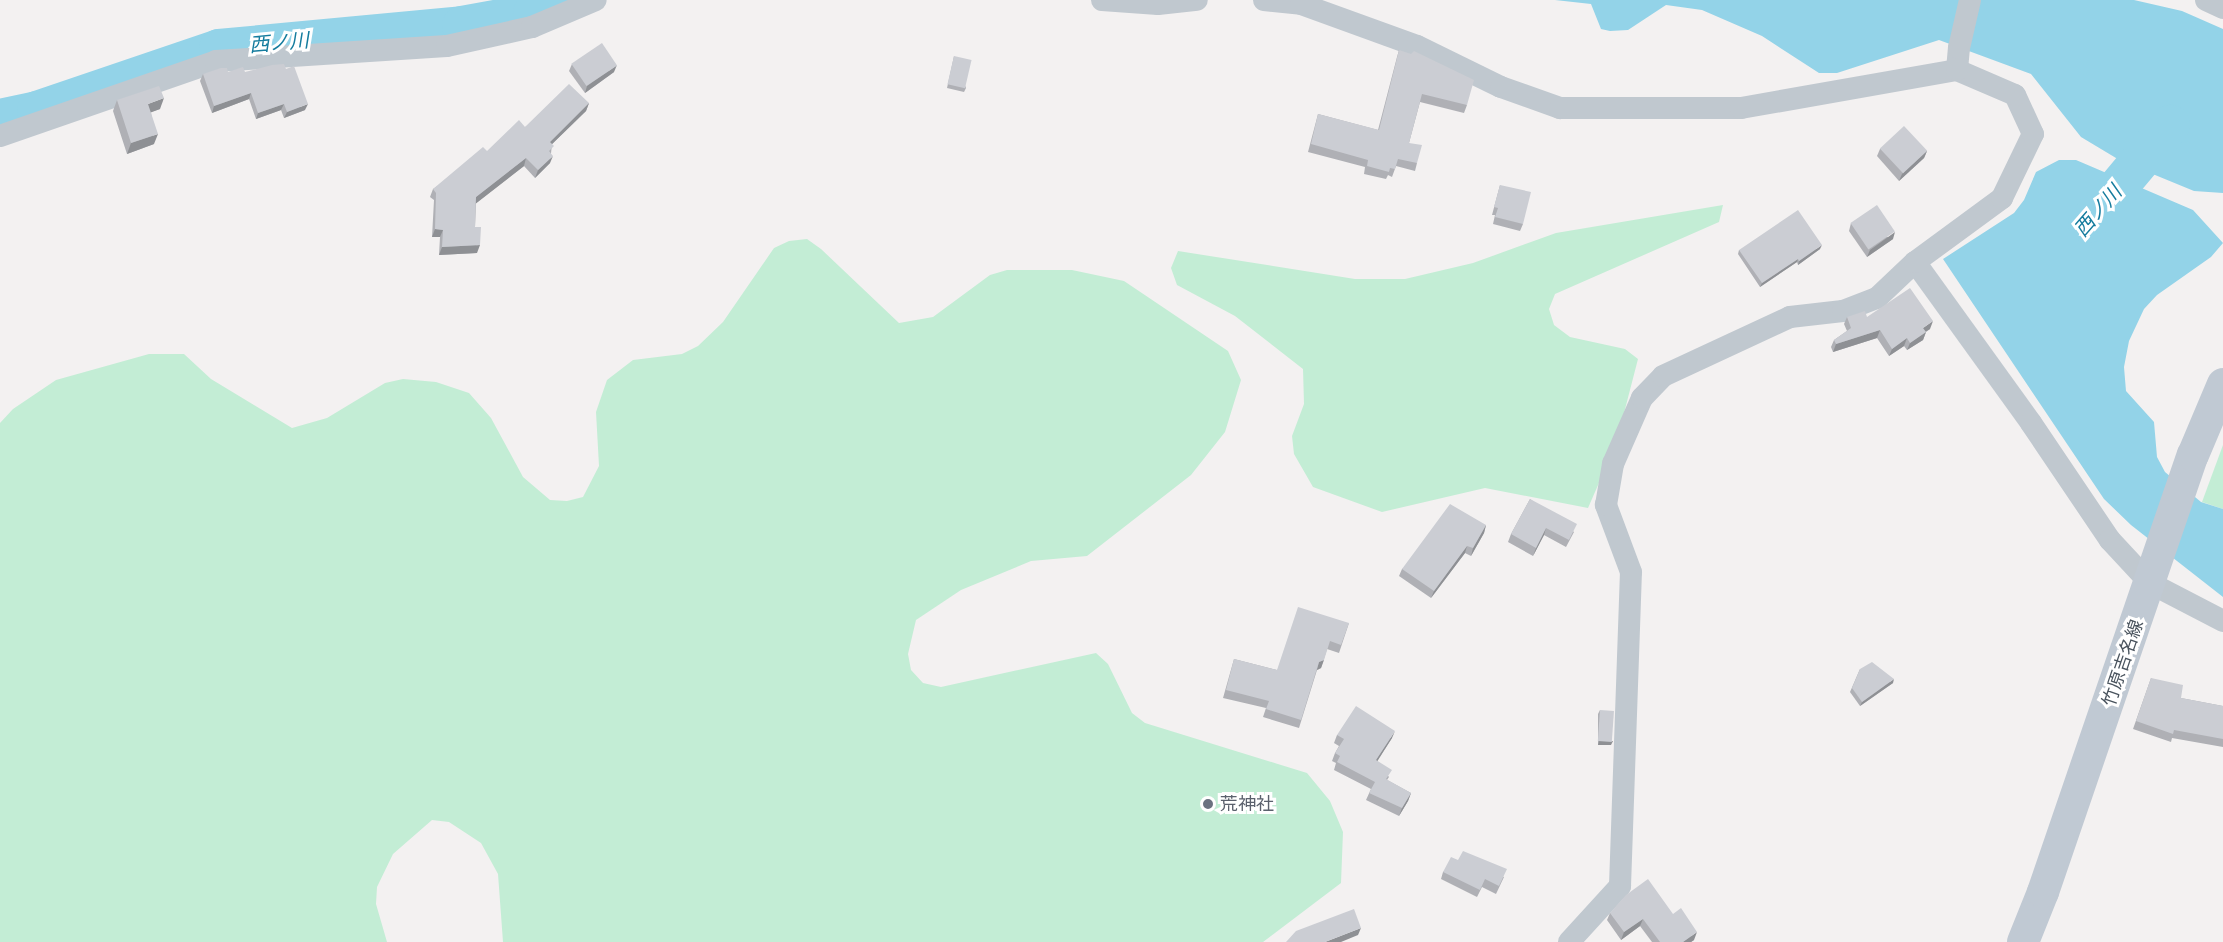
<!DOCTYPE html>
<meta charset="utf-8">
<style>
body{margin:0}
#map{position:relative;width:2223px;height:942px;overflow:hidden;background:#f3f1f1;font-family:Jost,"Noto Sans JP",sans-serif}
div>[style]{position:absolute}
.green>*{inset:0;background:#c3edd5}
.water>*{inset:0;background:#93d3e8}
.river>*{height:40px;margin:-20px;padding:0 20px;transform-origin:20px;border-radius:20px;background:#93d3e8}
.street>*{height:22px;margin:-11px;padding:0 11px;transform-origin:11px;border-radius:11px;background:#c0c8cf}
.secondary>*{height:32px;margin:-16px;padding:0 16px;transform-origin:16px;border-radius:16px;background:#c0c9d3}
.wall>*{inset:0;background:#afb0b5}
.shaded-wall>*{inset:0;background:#8e9094}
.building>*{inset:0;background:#cbcdd3;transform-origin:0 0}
.dots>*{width:16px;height:16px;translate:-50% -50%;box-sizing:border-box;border:3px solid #fff;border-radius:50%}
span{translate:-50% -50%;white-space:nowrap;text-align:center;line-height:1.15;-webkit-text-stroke:6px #fff;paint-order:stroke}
.street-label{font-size:18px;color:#4a545e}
.worship-label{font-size:18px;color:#5b616d}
.left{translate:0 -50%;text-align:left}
.water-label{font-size:20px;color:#157c9e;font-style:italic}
</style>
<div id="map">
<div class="green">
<div style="clip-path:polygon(1723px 205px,1719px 222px,1555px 294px,1549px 309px,1554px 325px,1570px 337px,1625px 349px,1638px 359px,1616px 444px,1588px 508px,1485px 488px,1382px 512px,1313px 487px,1294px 454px,1292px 436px,1304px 404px,1303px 369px,1235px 316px,1177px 285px,1171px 268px,1178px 251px,1355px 279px,1405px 279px,1473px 263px,1556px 233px)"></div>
<div style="clip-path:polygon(807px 239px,821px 249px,899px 323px,933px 317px,990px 275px,1007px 270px,1072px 270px,1124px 281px,1228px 351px,1241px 380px,1225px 432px,1191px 475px,1087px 556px,1031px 561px,961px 590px,916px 620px,908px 654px,911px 670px,923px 683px,941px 687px,1096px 653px,1108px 664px,1132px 713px,1145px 723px,1307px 773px,1330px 801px,1343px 832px,1341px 883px,1263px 942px,503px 942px,498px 874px,481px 843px,449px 822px,432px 820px,393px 854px,377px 887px,376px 904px,387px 942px,0 942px,0 423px,13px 409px,56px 380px,149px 354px,184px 354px,211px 379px,292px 428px,327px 418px,385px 383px,403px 379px,436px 382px,469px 393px,491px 418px,523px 477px,550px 500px,567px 501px,583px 497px,599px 466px,596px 412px,607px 380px,633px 360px,682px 354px,698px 346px,723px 322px,774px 248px,789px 241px)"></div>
<div style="clip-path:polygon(2223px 445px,2223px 509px,2202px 502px)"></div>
</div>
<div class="water">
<div style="clip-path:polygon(1555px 0,2134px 0,2182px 11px,2223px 29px,2223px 193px,2194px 191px,2121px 161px,2081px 137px,2031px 74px,1939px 40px,1837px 73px,1819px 73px,1762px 36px,1702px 10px,1666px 5px,1628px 30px,1610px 31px,1601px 29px,1591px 4px)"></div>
<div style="clip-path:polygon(2059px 160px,2076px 160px,2193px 210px,2223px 243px,2211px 257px,2157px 295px,2144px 309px,2129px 341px,2124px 367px,2126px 391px,2154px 422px,2157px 457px,2165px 472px,2201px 502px,2223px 509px,2223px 597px,2131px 525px,2104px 499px,1943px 259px,2014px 213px,2024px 200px,2036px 172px)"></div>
</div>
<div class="river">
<div style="left:0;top:119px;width:38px;rotate:-12deg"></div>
<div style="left:37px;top:111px;width:192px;rotate:-18.8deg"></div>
<div style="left:219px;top:49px;width:244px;rotate:-5.4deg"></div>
<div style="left:462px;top:26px;width:72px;rotate:-10.4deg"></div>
<div style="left:533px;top:13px;width:35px;rotate:-22deg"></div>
<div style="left:2088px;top:223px;width:128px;rotate:-50.1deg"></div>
</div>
<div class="street">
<div style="left:1102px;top:0;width:56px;rotate:4.1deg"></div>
<div style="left:1158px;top:4px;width:39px;rotate:-6deg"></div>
<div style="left:1264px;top:0;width:37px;rotate:6deg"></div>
<div style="left:1301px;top:4px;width:123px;rotate:19.9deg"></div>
<div style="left:1417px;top:46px;width:93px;rotate:26deg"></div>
<div style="left:1501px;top:87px;width:63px;rotate:19.6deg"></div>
<div style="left:1560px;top:108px;width:181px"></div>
<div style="left:1741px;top:108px;width:219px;rotate:-10deg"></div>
<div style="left:2206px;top:0;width:19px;rotate:25deg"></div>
<div style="left:0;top:136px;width:229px;rotate:-19.1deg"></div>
<div style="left:216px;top:61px;width:231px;rotate:-3.7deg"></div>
<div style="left:447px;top:46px;width:87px;rotate:-12.6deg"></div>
<div style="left:532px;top:27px;width:69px;rotate:-22.9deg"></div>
<div style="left:1915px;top:262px;width:198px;rotate:54.2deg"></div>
<div style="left:2031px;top:423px;width:141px;rotate:56deg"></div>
<div style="left:2110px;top:540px;width:59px;rotate:47.1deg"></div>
<div style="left:2150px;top:583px;width:82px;rotate:27.5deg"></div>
<div style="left:1569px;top:942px;width:76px;rotate:-47.7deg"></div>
<div style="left:1620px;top:886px;width:314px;rotate:-88deg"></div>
<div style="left:1631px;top:572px;width:72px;rotate:-110.5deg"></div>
<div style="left:1606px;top:505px;width:42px;rotate:-80.3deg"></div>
<div style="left:1613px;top:464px;width:72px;rotate:-66.3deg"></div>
<div style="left:1642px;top:398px;width:30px;rotate:-46deg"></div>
<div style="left:1663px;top:376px;width:140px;rotate:-24.9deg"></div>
<div style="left:1790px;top:317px;width:53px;rotate:-6.5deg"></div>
<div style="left:1843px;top:311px;width:36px;rotate:-21deg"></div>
<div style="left:1877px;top:298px;width:52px;rotate:-43.5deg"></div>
<div style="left:1915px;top:262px;width:108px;rotate:-36.3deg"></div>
<div style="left:2002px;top:198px;width:71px;rotate:-64.2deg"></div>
<div style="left:2033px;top:134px;width:43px;rotate:-114.8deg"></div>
<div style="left:2015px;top:95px;width:63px;rotate:-156.7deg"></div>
<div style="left:1957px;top:70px;width:22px;rotate:-85deg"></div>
<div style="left:1959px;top:48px;width:49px;rotate:-77.1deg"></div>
</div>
<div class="secondary">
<div style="left:2023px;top:942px;width:54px;rotate:-68.2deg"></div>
<div style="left:2043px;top:892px;width:462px;rotate:-71.1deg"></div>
<div style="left:2193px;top:455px;width:77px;rotate:-67.1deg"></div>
</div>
<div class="wall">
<div style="clip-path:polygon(1399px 50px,1467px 105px,1464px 113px,1420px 102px,1409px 143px,1417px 163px,1415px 171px,1396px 166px,1392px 177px,1388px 175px,1386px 179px,1364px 174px,1365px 167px,1308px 152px,1318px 114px,1378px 130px,1397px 57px)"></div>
<div style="clip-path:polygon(954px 56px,966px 88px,964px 92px,947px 88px)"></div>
<div style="clip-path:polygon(572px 64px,614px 72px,585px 93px,569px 71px)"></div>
<div style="clip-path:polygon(228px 72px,245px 72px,305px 110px,284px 118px,281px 110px,256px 119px,249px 99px,212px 113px,200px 81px,203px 74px)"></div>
<div style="clip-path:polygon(117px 100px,160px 109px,151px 112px,154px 144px,127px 154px,113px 111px)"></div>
<div style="clip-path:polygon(589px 103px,586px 111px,552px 144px,550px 163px,535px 178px,524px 166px,476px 203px,475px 227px,477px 253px,439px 255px,440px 237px,432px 237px,434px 200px,430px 197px,433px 189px,525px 127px)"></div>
<div style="clip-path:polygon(1880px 149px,1927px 151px,1924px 158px,1899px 181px,1877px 156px)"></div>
<div style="clip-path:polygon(1500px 185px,1523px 224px,1520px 231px,1493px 224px,1495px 215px,1492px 215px)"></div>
<div style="clip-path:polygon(1851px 223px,1893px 239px,1867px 257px,1849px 231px)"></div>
<div style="clip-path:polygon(1820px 249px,1798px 265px,1797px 262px,1760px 287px,1738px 254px,1739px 250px)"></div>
<div style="clip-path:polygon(1847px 317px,1867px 317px,1930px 329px,1926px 332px,1923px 340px,1907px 350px,1904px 346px,1889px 356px,1877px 338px,1833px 352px,1831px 347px,1834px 340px,1847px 331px,1844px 324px)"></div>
<div style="clip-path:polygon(1530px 499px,1574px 532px,1566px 547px,1544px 535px,1533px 556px,1508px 542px,1511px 534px)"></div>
<div style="clip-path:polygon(1486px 525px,1484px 533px,1471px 556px,1465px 553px,1431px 598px,1399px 576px,1402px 569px)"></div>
<div style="clip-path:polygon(1349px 623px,1339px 653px,1327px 649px,1321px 668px,1317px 670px,1299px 728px,1263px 717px,1266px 708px,1223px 698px,1234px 659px,1277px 670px)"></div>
<div style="clip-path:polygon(1860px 669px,1893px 683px,1860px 706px,1850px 692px)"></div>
<div style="clip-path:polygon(2151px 678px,2181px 698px,2223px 706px,2223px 747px,2172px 738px,2171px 742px,2133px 729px)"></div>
<div style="clip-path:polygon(1600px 710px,1611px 745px,1598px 745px,1598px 714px)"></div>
<div style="clip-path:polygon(1337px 735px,1392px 738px,1377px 761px,1389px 777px,1387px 780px,1411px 793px,1408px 801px,1399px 816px,1366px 800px,1371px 789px,1334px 770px,1336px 763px,1332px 761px,1335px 753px,1339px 746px,1334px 743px)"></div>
<div style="clip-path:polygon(1458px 860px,1504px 877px,1496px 894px,1482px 887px,1477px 897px,1441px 879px,1443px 872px)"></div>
<div style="clip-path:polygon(1610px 913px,1673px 914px,1694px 940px,1691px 942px,1652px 942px,1640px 926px,1621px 940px,1607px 920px)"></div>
</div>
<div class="shaded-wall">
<div style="clip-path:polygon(617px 65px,614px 72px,585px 93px,587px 86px)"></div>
<div style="clip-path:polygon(251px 93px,249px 99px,212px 113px,214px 106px)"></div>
<div style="clip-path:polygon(164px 98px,160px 109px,144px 115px,148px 104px)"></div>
<div style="clip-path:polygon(589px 103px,586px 111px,547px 149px,550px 142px)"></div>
<div style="clip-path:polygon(284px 104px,281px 110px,256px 119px,258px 113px)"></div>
<div style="clip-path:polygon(308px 104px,305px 110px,284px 118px,287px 112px)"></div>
<div style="clip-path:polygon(158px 134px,154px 144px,127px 154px,131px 143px)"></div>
<div style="clip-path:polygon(1927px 151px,1924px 158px,1899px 181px,1902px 174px)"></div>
<div style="clip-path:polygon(553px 156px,550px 163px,535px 178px,538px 170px)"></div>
<div style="clip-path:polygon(526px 158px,524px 166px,474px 205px,476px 197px)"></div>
<div style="clip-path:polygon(435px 229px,443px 230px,440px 237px,432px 237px)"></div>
<div style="clip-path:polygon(1895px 232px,1893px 239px,1867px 257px,1870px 250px)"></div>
<div style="clip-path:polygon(480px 245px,477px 253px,439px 255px,442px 247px)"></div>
<div style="clip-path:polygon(1822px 245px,1820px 249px,1798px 265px,1799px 261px)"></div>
<div style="clip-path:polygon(1798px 259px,1797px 262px,1760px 287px,1762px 283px)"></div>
<div style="clip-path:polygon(1933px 321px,1930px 329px,1920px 335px,1923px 328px)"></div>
<div style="clip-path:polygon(1880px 330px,1877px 338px,1833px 352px,1836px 344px)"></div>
<div style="clip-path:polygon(1926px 332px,1923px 340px,1907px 350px,1910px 343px)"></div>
<div style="clip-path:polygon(1907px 338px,1904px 346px,1889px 356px,1892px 349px)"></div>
<div style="clip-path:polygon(1486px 525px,1484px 533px,1471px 556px,1473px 548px)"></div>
<div style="clip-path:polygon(1546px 528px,1544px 535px,1533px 556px,1536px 548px)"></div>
<div style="clip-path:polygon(1467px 546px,1465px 553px,1431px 598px,1434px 591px)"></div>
<div style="clip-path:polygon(1324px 660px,1321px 668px,1317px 670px,1319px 662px)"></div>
<div style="clip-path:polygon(1894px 679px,1893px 683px,1860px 706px,1862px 702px)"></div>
<div style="clip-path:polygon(1395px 731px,1392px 738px,1373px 768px,1376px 760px)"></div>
<div style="clip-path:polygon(1599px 741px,1613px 741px,1611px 745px,1598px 745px)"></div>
<div style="clip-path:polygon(1411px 793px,1408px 801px,1399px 816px,1402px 808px)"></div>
<div style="clip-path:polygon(1643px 919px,1640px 926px,1621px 940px,1624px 932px)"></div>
<div style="clip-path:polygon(1361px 928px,1358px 935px,1341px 942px,1325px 942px)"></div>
<div style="clip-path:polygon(1697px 932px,1694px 940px,1691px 942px,1683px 942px)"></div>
</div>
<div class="building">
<div style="left:602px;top:43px;width:27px;height:37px;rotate:56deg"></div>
<div style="clip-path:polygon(1399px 50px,1411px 54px,1414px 51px,1474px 80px,1467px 105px,1422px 94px,1409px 143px,1422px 145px,1417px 163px,1398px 159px,1395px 169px,1390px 168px,1389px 172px,1367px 166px,1368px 160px,1311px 144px,1318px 114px,1379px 130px)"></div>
<div style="left:954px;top:56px;width:18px;height:29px;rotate:13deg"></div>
<div style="clip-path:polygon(284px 64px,286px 69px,294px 66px,308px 104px,287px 112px,284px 104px,258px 113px,251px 93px,214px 106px,203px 74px,221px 68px,227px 68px,228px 72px,243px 67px,245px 72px,272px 65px)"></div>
<div style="clip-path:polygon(569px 84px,589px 103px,550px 142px,554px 146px,549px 151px,553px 156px,538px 170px,526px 158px,476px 197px,475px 227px,481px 227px,480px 245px,442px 247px,443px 230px,435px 229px,436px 193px,433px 189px,483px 147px,487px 151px,519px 120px,525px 127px)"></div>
<div style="clip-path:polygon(159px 86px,164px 98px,148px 104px,158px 134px,131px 143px,117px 100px)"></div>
<div style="left:1904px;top:126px;width:34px;height:33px;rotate:47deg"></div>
<div style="clip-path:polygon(1500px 185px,1531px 192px,1523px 224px,1495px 217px,1498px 208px,1494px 207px)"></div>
<div style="left:1877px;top:205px;width:32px;height:32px;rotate:56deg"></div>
<div style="clip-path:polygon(1798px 210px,1822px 245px,1799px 261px,1798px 259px,1762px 283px,1739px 250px)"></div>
<div style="clip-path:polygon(1910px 288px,1933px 321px,1923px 328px,1926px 332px,1910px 343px,1907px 338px,1892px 349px,1880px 330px,1836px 344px,1834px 340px,1851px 328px,1847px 317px,1865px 311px,1867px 317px)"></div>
<div style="clip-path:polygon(1530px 499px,1577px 524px,1569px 540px,1546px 528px,1536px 548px,1511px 534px)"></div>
<div style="clip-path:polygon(1450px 504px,1486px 525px,1473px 548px,1467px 546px,1434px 591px,1402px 569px)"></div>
<div style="clip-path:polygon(1298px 607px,1349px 623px,1341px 645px,1330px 641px,1324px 660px,1319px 662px,1301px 720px,1266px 709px,1269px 701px,1226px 690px,1234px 659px,1277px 670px)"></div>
<div style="clip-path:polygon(1872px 662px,1894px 679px,1862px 702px,1852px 688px,1860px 669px)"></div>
<div style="clip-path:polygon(2151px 678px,2183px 685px,2181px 698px,2223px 706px,2223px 739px,2174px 730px,2173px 734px,2136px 721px)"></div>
<div style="clip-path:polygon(1356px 706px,1395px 731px,1376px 760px,1392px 770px,1386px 779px,1411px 793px,1402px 808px,1369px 793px,1375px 782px,1337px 762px,1340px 756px,1335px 753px,1344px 739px,1337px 735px)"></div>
<div style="left:1600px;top:710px;width:14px;height:31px;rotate:4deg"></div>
<div style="clip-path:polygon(1463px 851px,1507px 869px,1499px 886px,1485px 879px,1480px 890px,1443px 872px,1451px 857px,1458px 860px)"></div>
<div style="clip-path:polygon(1648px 879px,1673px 914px,1681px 908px,1697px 932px,1683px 942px,1660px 942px,1643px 919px,1624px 932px,1610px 913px,1626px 895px)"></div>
<div style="clip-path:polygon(1354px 909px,1361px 928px,1325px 942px,1286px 942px,1296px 931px)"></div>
</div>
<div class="dots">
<div style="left:1208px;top:804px;background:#6b7280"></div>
</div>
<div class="street-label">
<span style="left:2123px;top:663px;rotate:-71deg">竹原吉名線</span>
</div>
<div class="worship-label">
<span class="left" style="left:1220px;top:804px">荒神社</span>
</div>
<div class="water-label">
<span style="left:279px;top:43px;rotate:-5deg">西ノ川</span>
<span style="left:2098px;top:211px;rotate:-49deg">西ノ川</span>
</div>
</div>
